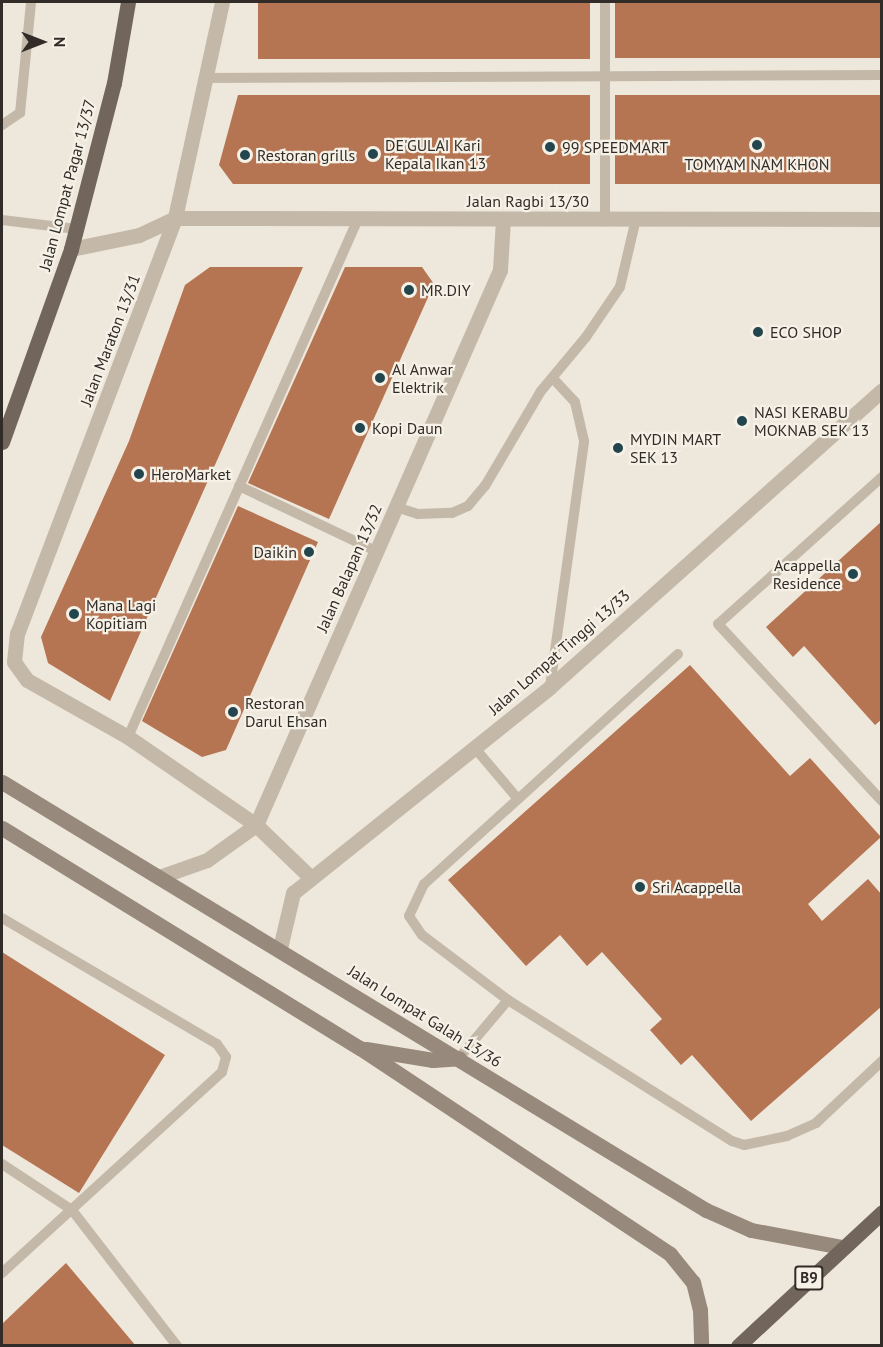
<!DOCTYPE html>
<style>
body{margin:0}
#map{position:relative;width:883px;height:1347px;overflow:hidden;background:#eee7db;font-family:"PT Sans",sans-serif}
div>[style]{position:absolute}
.building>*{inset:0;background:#b57552;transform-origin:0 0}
.lane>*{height:10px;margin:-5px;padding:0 5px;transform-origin:5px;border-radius:5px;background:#c4b9a9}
.street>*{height:15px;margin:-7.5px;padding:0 7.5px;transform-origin:7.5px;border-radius:7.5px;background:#c4b9a9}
.secondary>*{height:15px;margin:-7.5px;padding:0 7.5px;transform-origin:7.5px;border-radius:7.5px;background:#97897b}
.primary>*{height:15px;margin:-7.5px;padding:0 7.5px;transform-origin:7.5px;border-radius:7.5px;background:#72655b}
.dots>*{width:16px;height:16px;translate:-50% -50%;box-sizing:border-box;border:3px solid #f6f1e7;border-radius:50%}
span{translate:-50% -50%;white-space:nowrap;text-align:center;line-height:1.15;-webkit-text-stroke:4.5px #f6f1e7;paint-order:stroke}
.shield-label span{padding:2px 4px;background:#f6f1e7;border:2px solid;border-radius:4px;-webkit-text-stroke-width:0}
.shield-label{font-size:15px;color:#322c28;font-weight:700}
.poi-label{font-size:16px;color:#322c28}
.left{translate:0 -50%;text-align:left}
.right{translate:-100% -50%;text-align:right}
.street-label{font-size:16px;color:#322c28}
.frame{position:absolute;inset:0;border:3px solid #322c28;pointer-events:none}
.north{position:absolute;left:12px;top:12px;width:60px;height:60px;-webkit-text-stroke:4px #f6f1e7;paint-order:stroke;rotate:90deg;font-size:16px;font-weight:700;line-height:24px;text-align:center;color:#322c28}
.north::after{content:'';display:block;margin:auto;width:21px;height:27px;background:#322c28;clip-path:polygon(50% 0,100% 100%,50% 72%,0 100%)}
</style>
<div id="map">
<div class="building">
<div style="left:258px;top:2px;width:332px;height:57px"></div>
<div style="left:615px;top:2px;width:267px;height:56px"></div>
<div style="clip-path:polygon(238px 95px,590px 95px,590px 184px,233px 184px,219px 165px)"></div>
<div style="left:615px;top:95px;width:267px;height:89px"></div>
<div style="clip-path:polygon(210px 267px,303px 267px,110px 701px,48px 663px,41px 637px,129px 441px,185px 285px)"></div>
<div style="clip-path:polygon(345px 267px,422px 267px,434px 284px,329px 519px,248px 483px)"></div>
<div style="clip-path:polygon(238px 506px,318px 542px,226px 750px,202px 757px,142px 721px)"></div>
<div style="clip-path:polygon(882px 521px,882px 719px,875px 725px,804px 646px,793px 657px,766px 627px)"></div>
<div style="clip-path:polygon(690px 665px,790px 776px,810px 758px,881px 837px,808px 904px,822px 921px,868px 879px,882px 895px,882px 1006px,751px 1121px,692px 1055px,681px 1065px,650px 1030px,662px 1019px,602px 952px,587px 966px,560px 935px,526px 966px,448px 880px)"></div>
<div style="clip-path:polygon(2px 952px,165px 1055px,79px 1193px,2px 1145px)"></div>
<div style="clip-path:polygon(66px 1263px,136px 1346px,2px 1346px,2px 1324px)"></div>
</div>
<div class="lane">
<div style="left:207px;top:78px;width:675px;rotate:-0.25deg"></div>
<div style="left:2px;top:125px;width:22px;rotate:-34deg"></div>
<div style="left:20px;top:113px;width:112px;rotate:-84.3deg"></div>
<div style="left:605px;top:218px;width:216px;rotate:-90deg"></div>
<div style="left:2px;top:220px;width:75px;rotate:6.9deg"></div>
<div style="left:882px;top:477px;width:220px;rotate:138.1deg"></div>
<div style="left:718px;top:624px;width:241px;rotate:47.2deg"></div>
<div style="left:239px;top:486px;width:152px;rotate:25.4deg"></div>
<div style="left:396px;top:507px;width:23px;rotate:18deg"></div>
<div style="left:418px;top:514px;width:34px;rotate:-2deg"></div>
<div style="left:452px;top:513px;width:17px;rotate:-24deg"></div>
<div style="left:468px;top:506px;width:26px;rotate:-50deg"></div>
<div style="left:485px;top:486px;width:110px;rotate:-59.5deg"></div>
<div style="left:541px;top:391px;width:70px;rotate:-50.2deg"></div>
<div style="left:586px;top:337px;width:60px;rotate:-55.8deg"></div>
<div style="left:620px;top:287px;width:70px;rotate:-76.8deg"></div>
<div style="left:678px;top:654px;width:343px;rotate:137.8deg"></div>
<div style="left:424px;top:884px;width:35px;rotate:115deg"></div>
<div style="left:409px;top:916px;width:23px;rotate:56deg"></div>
<div style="left:422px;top:935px;width:108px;rotate:37.1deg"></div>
<div style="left:508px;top:1000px;width:265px;rotate:32.2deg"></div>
<div style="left:732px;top:1141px;width:13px;rotate:18deg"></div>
<div style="left:744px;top:1145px;width:44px;rotate:-11.8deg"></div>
<div style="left:787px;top:1136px;width:32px;rotate:-24deg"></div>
<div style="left:816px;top:1123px;width:91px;rotate:-43.2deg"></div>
<div style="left:550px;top:687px;width:248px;rotate:-82.1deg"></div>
<div style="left:584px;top:441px;width:40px;rotate:-103deg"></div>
<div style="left:575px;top:402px;width:33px;rotate:-133deg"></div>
<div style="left:128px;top:737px;width:567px;rotate:-66.06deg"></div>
<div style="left:474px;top:747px;width:68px;rotate:49.8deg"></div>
<div style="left:2px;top:918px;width:249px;rotate:30.4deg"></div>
<div style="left:217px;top:1044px;width:16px;rotate:55deg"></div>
<div style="left:226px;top:1057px;width:16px;rotate:105deg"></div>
<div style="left:222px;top:1072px;width:298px;rotate:137.6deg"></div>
<div style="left:459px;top:1058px;width:76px;rotate:-49.8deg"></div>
<div style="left:2px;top:1164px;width:84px;rotate:33.3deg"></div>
<div style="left:72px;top:1210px;width:172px;rotate:52.3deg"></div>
</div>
<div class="street">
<div style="left:222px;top:2px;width:221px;rotate:102.3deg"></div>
<div style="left:175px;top:218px;width:444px;rotate:110.8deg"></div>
<div style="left:17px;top:633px;width:29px;rotate:96deg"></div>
<div style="left:14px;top:662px;width:22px;rotate:54deg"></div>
<div style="left:27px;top:680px;width:116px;rotate:29.4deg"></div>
<div style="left:128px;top:737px;width:155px;rotate:34.5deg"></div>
<div style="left:256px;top:825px;width:75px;rotate:43.9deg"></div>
<div style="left:71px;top:249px;width:69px;rotate:-11.6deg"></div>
<div style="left:139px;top:235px;width:40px;rotate:-25deg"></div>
<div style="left:175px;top:218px;width:707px;rotate:0.08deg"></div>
<div style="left:159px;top:877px;width:51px;rotate:-19.5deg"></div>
<div style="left:207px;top:860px;width:60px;rotate:-35.5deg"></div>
<div style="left:256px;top:825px;width:606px;rotate:-66.27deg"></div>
<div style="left:500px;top:270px;width:51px;rotate:-86.6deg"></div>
<div style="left:280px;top:948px;width:57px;rotate:-76.7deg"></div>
<div style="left:293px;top:893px;width:329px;rotate:-38.7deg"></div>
<div style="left:550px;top:687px;width:445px;rotate:-41.8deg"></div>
</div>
<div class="secondary">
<div style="left:2px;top:782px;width:824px;rotate:31.3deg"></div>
<div style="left:706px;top:1210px;width:49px;rotate:24deg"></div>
<div style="left:751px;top:1230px;width:93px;rotate:10.6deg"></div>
<div style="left:2px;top:828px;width:420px;rotate:31.6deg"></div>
<div style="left:360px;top:1048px;width:372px;rotate:33.6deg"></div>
<div style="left:670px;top:1254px;width:36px;rotate:51deg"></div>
<div style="left:693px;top:1282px;width:29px;rotate:76deg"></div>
<div style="left:700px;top:1310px;width:36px;rotate:88deg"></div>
<div style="left:366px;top:1049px;width:68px;rotate:9.3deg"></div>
<div style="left:433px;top:1060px;width:26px;rotate:-4deg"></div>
</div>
<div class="primary">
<div style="left:2px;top:442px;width:205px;rotate:-70.3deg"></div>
<div style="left:71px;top:249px;width:171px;rotate:-75.5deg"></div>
<div style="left:114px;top:83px;width:82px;rotate:-80.2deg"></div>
<div style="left:738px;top:1346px;width:197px;rotate:-42.9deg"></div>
</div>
<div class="dots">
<div style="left:757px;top:145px;background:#23464e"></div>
<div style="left:550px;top:147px;background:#23464e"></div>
<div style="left:373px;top:154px;background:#23464e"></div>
<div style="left:245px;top:155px;background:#23464e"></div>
<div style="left:409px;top:290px;background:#23464e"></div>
<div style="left:758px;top:332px;background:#23464e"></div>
<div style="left:380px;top:378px;background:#23464e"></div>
<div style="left:742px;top:421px;background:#23464e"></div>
<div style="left:360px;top:428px;background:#23464e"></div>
<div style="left:618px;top:448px;background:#23464e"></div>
<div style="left:139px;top:474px;background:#23464e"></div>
<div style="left:309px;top:552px;background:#23464e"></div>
<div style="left:853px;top:574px;background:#23464e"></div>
<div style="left:74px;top:614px;background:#23464e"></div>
<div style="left:233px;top:712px;background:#23464e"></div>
<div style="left:640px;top:887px;background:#23464e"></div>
</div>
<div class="shield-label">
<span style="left:809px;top:1278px">B9</span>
</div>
<div class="poi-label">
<span class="left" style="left:385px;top:154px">DE'GULAI Kari<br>Kepala Ikan 13</span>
<span class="left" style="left:562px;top:147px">99 SPEEDMART</span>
<span class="left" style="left:257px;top:155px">Restoran grills</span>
<span style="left:757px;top:164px">TOMYAM NAM KHON</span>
<span class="left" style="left:421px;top:290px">MR.DIY</span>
<span class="left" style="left:770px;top:332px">ECO SHOP</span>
<span class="left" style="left:392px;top:378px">Al Anwar<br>Elektrik</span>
<span class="left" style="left:754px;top:421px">NASI KERABU<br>MOKNAB SEK 13</span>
<span class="left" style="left:372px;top:428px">Kopi Daun</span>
<span class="left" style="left:630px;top:448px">MYDIN MART<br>SEK 13</span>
<span class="left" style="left:151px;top:474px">HeroMarket</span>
<span class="right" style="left:297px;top:552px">Daikin</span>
<span class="right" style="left:841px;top:574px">Acappella<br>Residence</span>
<span class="left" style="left:86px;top:614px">Mana Lagi<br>Kopitiam</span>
<span class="left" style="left:245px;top:712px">Restoran<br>Darul Ehsan</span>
<span class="left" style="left:652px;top:887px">Sri Acappella</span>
</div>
<div class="street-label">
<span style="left:67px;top:185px;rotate:-75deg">Jalan Lompat Pagar 13/37</span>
<span style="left:528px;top:201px">Jalan Ragbi 13/30</span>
<span style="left:110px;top:340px;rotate:-69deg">Jalan Maraton 13/31</span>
<span style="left:349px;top:568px;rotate:-66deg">Jalan Balapan 13/32</span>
<span style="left:559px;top:652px;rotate:-41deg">Jalan Lompat Tinggi 13/33</span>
<span style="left:425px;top:1016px;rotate:32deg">Jalan Lompat Galah 13/36</span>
</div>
<div class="frame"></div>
<div class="north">N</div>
</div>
